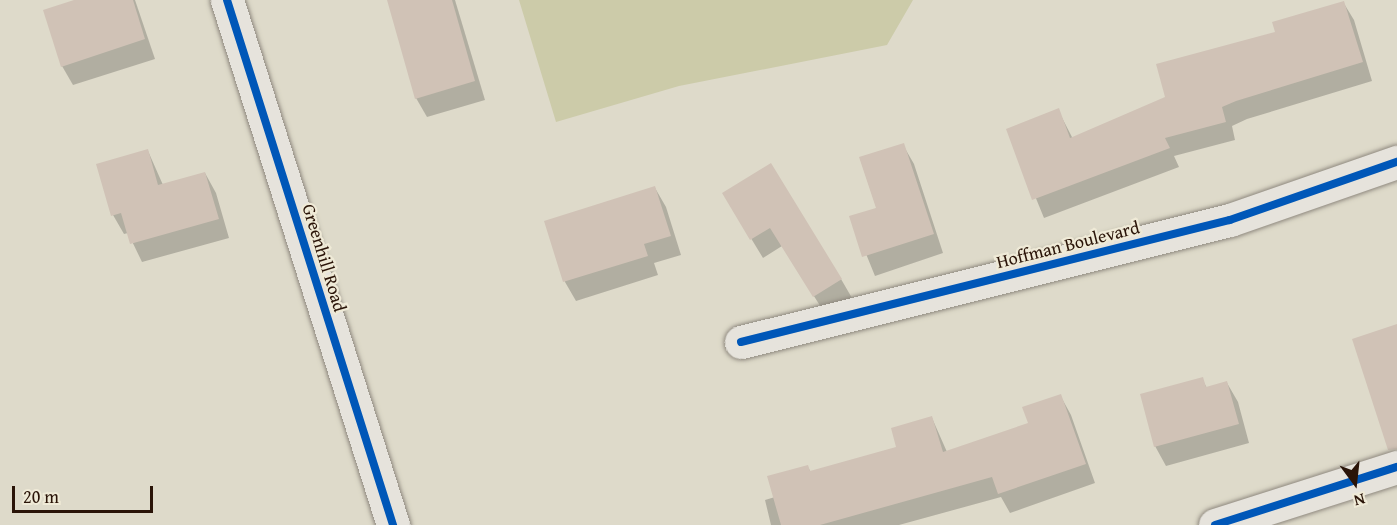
<!DOCTYPE html>
<style>
body{margin:0}
#map{position:relative;width:1397px;height:525px;overflow:hidden;background:#dedaca;font-family:"Gentium Book Plus",serif}
div>[style]{position:absolute}
.green>*{inset:0;background:#cccba9}
.shadow>*{inset:0;background:#0003}
.building>*{inset:0;background:#d0c2b6}
.roads{filter:drop-shadow(0 0 2px #8f897f) drop-shadow(0 0 2px #8f897f)}
.minor>*{height:33px;margin:-16.5px;padding:0 16.5px;transform-origin:16.5px;border-radius:16.5px;background:#e6e3dc}
.cycleway>*{height:8px;margin:-4px;padding:0 4px;transform-origin:4px;border-radius:4px;background:#0057b8}
span{translate:-50% -50%;white-space:nowrap;text-align:center;line-height:1.15;-webkit-text-stroke:4.5px #efead7;paint-order:stroke}
.street-label{font-size:18px;color:#2a1408}
.north{position:absolute;left:1325px;top:453px;width:60px;height:60px;-webkit-text-stroke:4px #efead7;paint-order:stroke;rotate:165deg;font-size:16px;font-weight:700;line-height:24px;text-align:center;color:#2a1408}
.north::after{content:'';display:block;margin:auto;width:21px;height:27px;background:#2a1408;clip-path:polygon(50% 0,100% 100%,50% 72%,0 100%)}
.scale{position:absolute;left:12px;top:486px;width:141px;height:27px;box-sizing:border-box;border:3px solid #2a1408;border-top:0;padding-left:8px;font-size:18px;line-height:21px;white-space:nowrap;color:#2a1408;-webkit-text-stroke:4px #efead7;paint-order:stroke}
</style>
<div id="map">
<div class="green">
<div style="clip-path:polygon(519px 0,913px 0,887px 45px,679px 86px,556px 122px)"></div>
</div>
<div class="shadow">
<div style="clip-path:polygon(79px 0,135px 0,155px 59px,73px 85px,62px 66px)"></div>
<div style="clip-path:polygon(400px 0,455px 0,485px 100px,427px 117px,416px 98px)"></div>
<div style="clip-path:polygon(1343px 2px,1354px 20px,1372px 81px,1247px 119px,1232px 126px,1235px 140px,1174px 156px,1179px 167px,1044px 218px,1008px 130px,1058px 110px,1073px 139px,1167px 98px,1276px 33px)"></div>
<div style="clip-path:polygon(903px 145px,914px 164px,943px 253px,875px 276px,851px 217px,878px 208px)"></div>
<div style="clip-path:polygon(148px 151px,163px 185px,205px 173px,216px 193px,229px 238px,142px 262px,128px 233px,124px 234px,113px 215px)"></div>
<div style="clip-path:polygon(655px 188px,666px 207px,681px 255px,654px 263px,658px 275px,576px 301px,565px 282px,546px 222px)"></div>
<div style="clip-path:polygon(724px 194px,841px 279px,852px 298px,826px 315px,782px 246px,763px 258px)"></div>
<div style="clip-path:polygon(1202px 379px,1207px 388px,1227px 383px,1238px 402px,1249px 443px,1166px 466px,1155px 446px)"></div>
<div style="clip-path:polygon(1060px 395px,1071px 415px,1095px 483px,1010px 513px,1001px 497px,899px 525px,771px 525px,765px 500px,775px 497px,807px 466px,811px 472px,898px 448px,932px 418px,947px 452px,1030px 424px)"></div>
</div>
<div class="building">
<div style="clip-path:polygon(74px 0,133px 0,145px 39px,61px 67px,43px 10px)"></div>
<div style="clip-path:polygon(387px 0,452px 0,475px 81px,415px 99px)"></div>
<div style="clip-path:polygon(1344px 1px,1363px 62px,1236px 101px,1222px 107px,1226px 122px,1165px 138px,1170px 148px,1032px 200px,1006px 129px,1059px 108px,1070px 138px,1165px 97px,1156px 64px,1275px 32px,1272px 22px)"></div>
<div style="clip-path:polygon(904px 143px,934px 234px,862px 257px,849px 216px,876px 208px,859px 157px)"></div>
<div style="clip-path:polygon(148px 149px,158px 185px,205px 172px,219px 219px,130px 244px,121px 213px,111px 216px,96px 164px)"></div>
<div style="clip-path:polygon(771px 163px,842px 279px,813px 297px,770px 228px,750px 240px,722px 193px)"></div>
<div style="clip-path:polygon(655px 186px,671px 236px,644px 244px,648px 256px,563px 282px,544px 221px)"></div>
<div style="clip-path:polygon(1397px 324px,1397px 449px,1388px 450px,1352px 339px)"></div>
<div style="clip-path:polygon(1203px 377px,1206px 387px,1227px 381px,1239px 424px,1154px 447px,1140px 394px)"></div>
<div style="clip-path:polygon(1061px 394px,1086px 464px,998px 494px,992px 477px,820px 525px,781px 525px,767px 476px,808px 465px,810px 471px,896px 447px,891px 428px,932px 416px,943px 452px,1028px 423px,1022px 407px)"></div>
</div>
<div class="roads">
<div class="minor">
<div style="left:227px;top:0;width:551px;rotate:72.45deg"></div>
<div style="left:741px;top:342px;width:504px;rotate:-14.01deg"></div>
<div style="left:1230px;top:220px;width:177px;rotate:-19.2deg"></div>
<div style="left:1215px;top:525px;width:191px;rotate:-17.7deg"></div>
</div>
</div>
<div class="cycleway">
<div style="left:227px;top:0;width:551px;rotate:72.45deg"></div>
<div style="left:741px;top:342px;width:504px;rotate:-14.01deg"></div>
<div style="left:1230px;top:220px;width:177px;rotate:-19.2deg"></div>
<div style="left:1215px;top:525px;width:191px;rotate:-17.7deg"></div>
</div>
<div class="street-label">
<span style="left:1068px;top:245px;rotate:-14deg">Hoffman Boulevard</span>
<span style="left:324px;top:258px;rotate:73deg">Greenhill Road</span>
</div>
<div class="north">N</div>
<div class="scale">20 m</div>
</div>
